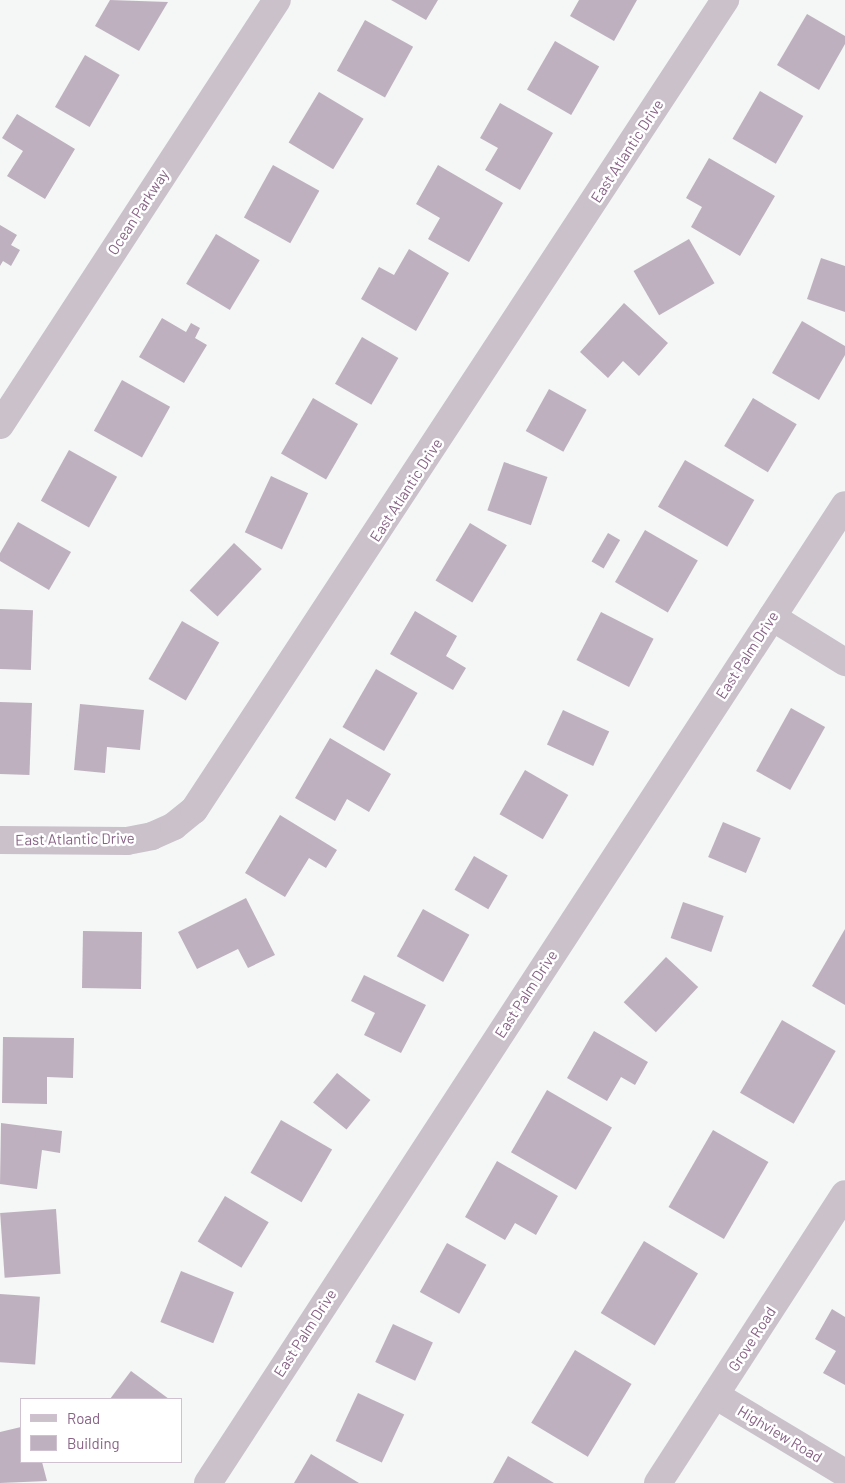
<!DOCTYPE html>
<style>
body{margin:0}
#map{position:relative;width:845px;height:1483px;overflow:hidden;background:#f4f7f6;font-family:Barlow,sans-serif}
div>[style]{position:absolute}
.building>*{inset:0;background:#bfb0bf;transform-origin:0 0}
.street>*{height:28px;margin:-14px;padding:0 14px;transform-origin:14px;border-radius:14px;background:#cac1ca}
span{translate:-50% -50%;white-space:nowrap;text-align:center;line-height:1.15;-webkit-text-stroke:5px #fff;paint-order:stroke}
.street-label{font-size:15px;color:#886386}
.legend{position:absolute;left:20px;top:1398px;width:162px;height:65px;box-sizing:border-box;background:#fff;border:1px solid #cfc1cf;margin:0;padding:6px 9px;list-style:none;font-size:15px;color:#886386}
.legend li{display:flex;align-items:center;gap:10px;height:25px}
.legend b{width:25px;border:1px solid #cfc1cf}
</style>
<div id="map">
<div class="building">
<div style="clip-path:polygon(110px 0,168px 2px,139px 51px,95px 26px)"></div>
<div style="clip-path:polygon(391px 0,438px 0,426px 20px)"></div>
<div style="clip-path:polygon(579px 0,637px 0,614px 41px,570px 16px)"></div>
<div style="clip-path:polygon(807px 14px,845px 36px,845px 44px,819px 90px,777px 65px)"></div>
<div style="left:365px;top:20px;width:55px;height:58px;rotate:29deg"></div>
<div style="left:555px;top:41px;width:51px;height:56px;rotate:30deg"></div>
<div style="left:85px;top:55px;width:40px;height:60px;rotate:30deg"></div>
<div style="left:760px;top:91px;width:50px;height:55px;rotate:30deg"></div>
<div style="left:319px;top:92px;width:52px;height:59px;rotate:31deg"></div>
<div style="clip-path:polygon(500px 103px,553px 133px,520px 190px,485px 170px,498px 148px,480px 138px)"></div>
<div style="clip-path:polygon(17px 114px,75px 149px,45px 199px,7px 176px,23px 151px,2px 138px)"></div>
<div style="clip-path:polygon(709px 158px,775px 196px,740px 256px,691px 227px,702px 207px,686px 198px)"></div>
<div style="left:273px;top:165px;width:53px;height:60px;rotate:29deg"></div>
<div style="clip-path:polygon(438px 165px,503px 203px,469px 262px,428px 239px,440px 218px,416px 204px)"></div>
<div style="clip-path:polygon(0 225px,17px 235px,11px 245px,20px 250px,11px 266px,3px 261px,0 266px)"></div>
<div style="left:216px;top:234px;width:51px;height:58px;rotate:31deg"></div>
<div style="left:689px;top:239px;width:51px;height:64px;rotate:60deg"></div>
<div style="clip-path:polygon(409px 249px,449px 273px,416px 331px,361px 299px,379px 267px,394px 275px)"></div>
<div style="clip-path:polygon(821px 258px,845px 266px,845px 312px,807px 299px)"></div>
<div style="clip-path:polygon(624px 303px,668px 343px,639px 376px,623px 361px,608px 378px,580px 352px)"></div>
<div style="clip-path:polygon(162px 318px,186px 332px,191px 323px,200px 328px,195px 338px,207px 345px,184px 383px,139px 357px)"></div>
<div style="clip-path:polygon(802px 321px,845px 346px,845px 355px,819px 400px,772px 373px)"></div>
<div style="left:362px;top:337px;width:42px;height:54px;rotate:30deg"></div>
<div style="left:122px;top:380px;width:55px;height:58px;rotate:29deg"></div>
<div style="left:549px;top:389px;width:43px;height:48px;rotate:29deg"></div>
<div style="left:313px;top:398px;width:52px;height:64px;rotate:30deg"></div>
<div style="left:753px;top:398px;width:51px;height:56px;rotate:31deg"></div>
<div style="left:69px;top:450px;width:55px;height:58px;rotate:29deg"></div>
<div style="left:685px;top:460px;width:80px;height:54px;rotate:30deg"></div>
<div style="left:504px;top:462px;width:46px;height:51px;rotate:19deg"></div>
<div style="left:271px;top:476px;width:41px;height:62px;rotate:25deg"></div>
<div style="clip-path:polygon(18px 522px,71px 552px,49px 590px,0 561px,0 553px)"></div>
<div style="left:470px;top:523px;width:43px;height:67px;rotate:31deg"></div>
<div style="left:645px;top:530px;width:61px;height:60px;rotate:30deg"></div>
<div style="left:608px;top:533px;width:14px;height:33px;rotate:30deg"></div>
<div style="left:234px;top:543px;width:38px;height:65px;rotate:43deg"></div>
<div style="left:0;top:609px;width:33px;height:60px;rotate:2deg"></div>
<div style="clip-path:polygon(415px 611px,457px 636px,446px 656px,466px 668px,453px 690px,390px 654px)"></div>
<div style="left:601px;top:612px;width:59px;height:54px;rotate:27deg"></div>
<div style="left:182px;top:621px;width:43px;height:67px;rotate:30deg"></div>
<div style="left:376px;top:669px;width:48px;height:67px;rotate:30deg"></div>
<div style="left:0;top:702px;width:32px;height:72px;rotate:2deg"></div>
<div style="clip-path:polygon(80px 704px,144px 710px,140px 750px,107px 747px,105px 773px,74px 770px)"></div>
<div style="left:791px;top:708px;width:39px;height:72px;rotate:29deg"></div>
<div style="left:563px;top:710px;width:51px;height:38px;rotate:25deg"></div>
<div style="clip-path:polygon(330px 738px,391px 774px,369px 812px,347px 799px,335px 821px,295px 798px)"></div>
<div style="left:525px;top:770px;width:50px;height:51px;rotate:30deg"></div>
<div style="clip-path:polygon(280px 815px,337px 850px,326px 868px,309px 858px,285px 897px,245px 873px)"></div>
<div style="left:723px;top:822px;width:41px;height:38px;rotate:23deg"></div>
<div style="left:474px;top:856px;width:39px;height:39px;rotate:30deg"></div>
<div style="clip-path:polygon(246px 898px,275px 955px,248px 968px,238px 949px,197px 969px,178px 932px)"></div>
<div style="left:683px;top:902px;width:43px;height:38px;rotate:19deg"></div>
<div style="left:423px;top:909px;width:53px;height:54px;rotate:29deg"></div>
<div style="clip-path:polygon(845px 929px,845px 1005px,812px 986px)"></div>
<div style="left:83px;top:931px;width:59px;height:57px;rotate:1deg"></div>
<div style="left:666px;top:957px;width:44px;height:62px;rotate:43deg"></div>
<div style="clip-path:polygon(364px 975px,426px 1005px,401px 1053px,364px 1035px,375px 1013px,351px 1001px)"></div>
<div style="left:782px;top:1020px;width:62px;height:84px;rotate:30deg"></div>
<div style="clip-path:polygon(594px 1031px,648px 1062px,635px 1085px,621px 1077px,607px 1101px,567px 1078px)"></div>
<div style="clip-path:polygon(3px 1037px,74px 1038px,73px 1078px,47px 1077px,47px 1104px,2px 1103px)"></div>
<div style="left:337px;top:1073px;width:43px;height:38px;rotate:39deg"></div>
<div style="left:547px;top:1090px;width:75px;height:72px;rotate:30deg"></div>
<div style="left:281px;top:1120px;width:59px;height:61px;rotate:30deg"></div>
<div style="clip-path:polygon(1px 1123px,62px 1131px,60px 1153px,42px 1150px,37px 1189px,0 1184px)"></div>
<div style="left:713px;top:1130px;width:64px;height:89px;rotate:30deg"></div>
<div style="clip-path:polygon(497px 1161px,558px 1196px,536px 1235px,515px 1223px,505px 1240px,465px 1217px)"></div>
<div style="left:225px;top:1196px;width:51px;height:53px;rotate:31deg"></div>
<div style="left:56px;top:1209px;width:65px;height:56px;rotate:86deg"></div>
<div style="left:644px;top:1241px;width:63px;height:84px;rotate:31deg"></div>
<div style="left:447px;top:1243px;width:45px;height:56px;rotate:29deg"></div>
<div style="left:181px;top:1271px;width:57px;height:55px;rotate:22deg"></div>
<div style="left:0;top:1294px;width:40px;height:68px;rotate:4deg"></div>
<div style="clip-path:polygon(832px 1309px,845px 1317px,845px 1385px,823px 1373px,836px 1351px,815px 1339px)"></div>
<div style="left:393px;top:1324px;width:44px;height:42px;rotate:25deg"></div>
<div style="left:575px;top:1350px;width:66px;height:85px;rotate:31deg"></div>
<div style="clip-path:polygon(131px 1371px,169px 1399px,110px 1399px)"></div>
<div style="left:358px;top:1393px;width:51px;height:53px;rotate:25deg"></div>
<div style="clip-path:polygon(21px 1427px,21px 1462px,42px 1462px,47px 1481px,0 1483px,0 1432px)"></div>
<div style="clip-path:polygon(311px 1454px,359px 1483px,294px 1483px)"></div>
<div style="clip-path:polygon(508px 1456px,554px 1483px,493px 1483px)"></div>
</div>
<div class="street">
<div style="left:0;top:425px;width:507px;rotate:-56.91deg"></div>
<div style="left:772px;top:617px;width:86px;rotate:31.7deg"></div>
<div style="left:0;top:840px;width:127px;rotate:0.5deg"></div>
<div style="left:127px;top:841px;width:25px;rotate:-11deg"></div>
<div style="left:152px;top:836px;width:24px;rotate:-24deg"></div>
<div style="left:174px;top:826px;width:26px;rotate:-39deg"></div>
<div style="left:194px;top:810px;width:969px;rotate:-56.75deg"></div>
<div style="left:715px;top:1395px;width:152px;rotate:31deg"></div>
<div style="left:208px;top:1483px;width:1167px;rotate:-56.92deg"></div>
<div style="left:658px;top:1483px;width:344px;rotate:-57.1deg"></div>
</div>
<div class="street-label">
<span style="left:627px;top:151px;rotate:-57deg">East Atlantic Drive</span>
<span style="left:138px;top:212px;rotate:-57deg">Ocean Parkway</span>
<span style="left:406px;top:490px;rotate:-57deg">East Atlantic Drive</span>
<span style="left:747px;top:655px;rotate:-57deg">East Palm Drive</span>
<span style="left:75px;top:839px;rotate:-1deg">East Atlantic Drive</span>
<span style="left:526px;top:994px;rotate:-57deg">East Palm Drive</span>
<span style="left:305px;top:1333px;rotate:-57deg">East Palm Drive</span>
<span style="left:752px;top:1339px;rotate:-57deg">Grove Road</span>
<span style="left:780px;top:1434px;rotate:31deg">Highview Road</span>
</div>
<ul class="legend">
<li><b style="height:6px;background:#cac1ca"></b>Road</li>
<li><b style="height:14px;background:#bfb0bf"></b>Building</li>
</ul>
</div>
